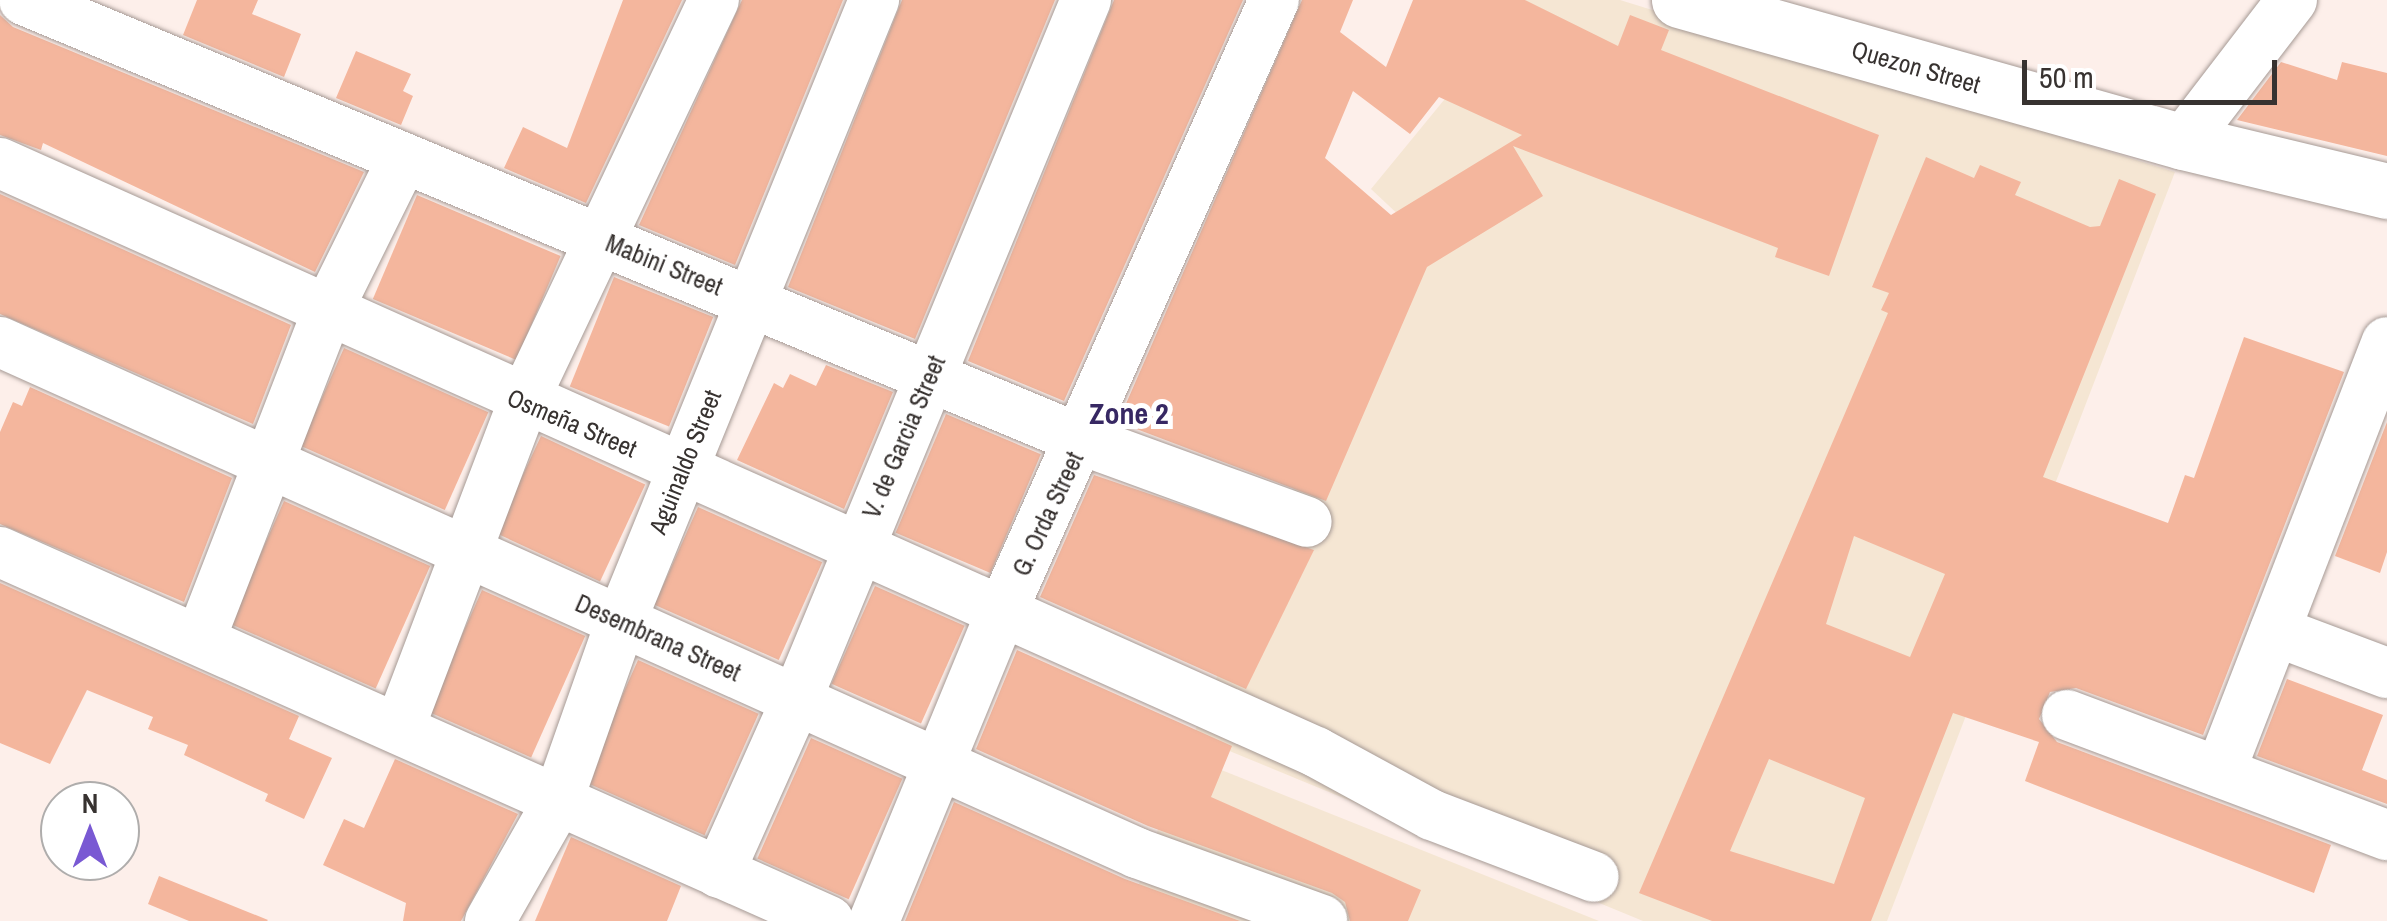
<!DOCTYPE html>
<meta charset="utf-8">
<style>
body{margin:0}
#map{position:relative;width:2387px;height:921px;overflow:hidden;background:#fdefea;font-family:"Archivo Narrow",sans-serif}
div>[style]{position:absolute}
.education>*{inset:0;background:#f5e6d3}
.building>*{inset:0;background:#f4b69d;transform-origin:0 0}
.roads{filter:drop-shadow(0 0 2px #a69a95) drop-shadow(0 0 2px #a69a95)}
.minor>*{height:50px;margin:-25px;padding:0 25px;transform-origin:25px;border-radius:25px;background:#fff}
.major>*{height:55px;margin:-27.5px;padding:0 27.5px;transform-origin:27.5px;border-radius:27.5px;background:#fff}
span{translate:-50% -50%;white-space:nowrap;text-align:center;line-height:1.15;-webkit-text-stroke:10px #fff;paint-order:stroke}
.street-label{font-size:25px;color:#373230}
.quarter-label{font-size:30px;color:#372863;font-weight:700}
.north{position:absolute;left:40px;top:781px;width:100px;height:100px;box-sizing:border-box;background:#fff;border:2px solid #afadac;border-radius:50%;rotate:0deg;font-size:28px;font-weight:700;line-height:40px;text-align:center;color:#373230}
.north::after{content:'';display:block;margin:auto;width:35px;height:45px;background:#7959d3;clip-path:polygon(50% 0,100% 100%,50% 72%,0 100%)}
.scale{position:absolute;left:2022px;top:60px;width:255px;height:45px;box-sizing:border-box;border:5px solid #373230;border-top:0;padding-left:12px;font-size:30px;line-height:35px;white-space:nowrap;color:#373230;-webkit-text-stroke:8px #fff;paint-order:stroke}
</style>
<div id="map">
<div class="education">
<div style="clip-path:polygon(1526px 0,1620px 0,2175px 172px,1887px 921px,1643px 921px,1193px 736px,1403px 219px,1371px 189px)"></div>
<div style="clip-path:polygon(1184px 755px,1599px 921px,1126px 921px)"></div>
</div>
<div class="building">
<div style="clip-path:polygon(197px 0,258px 0,252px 14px,301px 34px,284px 77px,183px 35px)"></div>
<div style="clip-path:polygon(623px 0,682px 0,586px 203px,504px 168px,523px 127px,567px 148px)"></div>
<div style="clip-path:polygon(742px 0,843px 0,735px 265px,639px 225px)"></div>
<div style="clip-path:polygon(902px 0,1055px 0,915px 339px,788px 287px)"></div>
<div style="clip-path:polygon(1114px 0,1243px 0,1064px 401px,968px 361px)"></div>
<div style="clip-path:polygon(evenodd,1302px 0,1353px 0,1340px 32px,1386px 67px,1413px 0,1525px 0,1618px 46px,1630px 15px,1669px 30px,1661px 50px,1879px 135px,1829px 276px,1775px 257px,1778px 248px,1513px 146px,1543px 196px,1427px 267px,1326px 501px,1118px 422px,1302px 0,1353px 91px,1410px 134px,1439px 97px,1522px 135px,1391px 215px,1325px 158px,1353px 91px)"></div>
<div style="clip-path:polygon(0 15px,13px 27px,364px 172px,315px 272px,43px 143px,41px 150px,0 135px)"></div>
<div style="clip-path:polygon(356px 51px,411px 74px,403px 91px,413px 96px,401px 125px,336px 98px)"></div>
<div style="clip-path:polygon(2281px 62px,2337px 80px,2342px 62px,2387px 73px,2387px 156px,2237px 120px)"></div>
<div style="clip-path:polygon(evenodd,1926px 157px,1974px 178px,1980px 165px,2021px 182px,2015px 195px,2090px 227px,2100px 226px,2119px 179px,2156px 194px,2043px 477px,2168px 523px,2185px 475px,2194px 478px,2244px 337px,2344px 372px,2203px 735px,2076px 688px,2050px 692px,2039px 719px,2057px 742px,2331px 845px,2314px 893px,2025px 781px,2039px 742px,1953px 713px,1871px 921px,1712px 921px,1639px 893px,1888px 313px,1881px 310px,1889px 293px,1872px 287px,1926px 157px,1854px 536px,1945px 574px,1910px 657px,1826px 624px,1854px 536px,1926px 157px,1769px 759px,1865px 798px,1834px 884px,1730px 851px,1769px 759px)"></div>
<div style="clip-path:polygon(0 194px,291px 325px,253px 424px,0 314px)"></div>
<div style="left:417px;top:195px;width:156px;height:113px;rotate:23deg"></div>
<div style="left:614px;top:277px;width:107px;height:118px;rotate:22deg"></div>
<div style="left:344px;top:348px;width:158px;height:107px;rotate:24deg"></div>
<div style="clip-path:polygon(826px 365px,893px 392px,844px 509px,737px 460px,774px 383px,783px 388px,790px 374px,816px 386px)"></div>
<div style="clip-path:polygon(30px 387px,232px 478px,184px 602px,0 524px,0 432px,13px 402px,22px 406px)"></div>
<div style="left:946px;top:414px;width:103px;height:129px;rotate:23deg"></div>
<div style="clip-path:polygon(2387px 422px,2387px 552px,2380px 573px,2335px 556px)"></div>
<div style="left:541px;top:436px;width:115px;height:107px;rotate:25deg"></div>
<div style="clip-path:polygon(1094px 475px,1314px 550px,1246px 689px,1040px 597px)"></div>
<div style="left:284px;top:501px;width:160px;height:134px;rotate:24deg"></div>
<div style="left:698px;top:507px;width:136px;height:107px;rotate:24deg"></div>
<div style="clip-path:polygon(0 583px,299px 716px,289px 739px,332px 758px,304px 819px,265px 801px,268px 794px,184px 755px,188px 745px,148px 729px,153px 717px,87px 690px,50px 764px,0 743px)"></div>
<div style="left:875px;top:586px;width:98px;height:107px;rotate:24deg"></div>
<div style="left:482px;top:590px;width:113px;height:133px;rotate:24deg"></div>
<div style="clip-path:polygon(1017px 650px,1232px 746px,1211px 797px,1421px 890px,1408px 921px,1350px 921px,1345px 902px,1332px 893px,1148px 826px,976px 749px)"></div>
<div style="left:638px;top:660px;width:132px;height:133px;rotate:24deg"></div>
<div style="clip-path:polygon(2287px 679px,2383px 715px,2362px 770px,2387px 780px,2387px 804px,2257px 756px)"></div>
<div style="left:811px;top:738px;width:100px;height:132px;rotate:24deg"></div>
<div style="clip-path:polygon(395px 759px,518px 814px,461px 921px,403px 921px,406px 903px,323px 865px,344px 819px,364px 828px)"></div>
<div style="clip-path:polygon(954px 802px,1125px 879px,1240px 921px,905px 921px)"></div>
<div style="clip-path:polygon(571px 837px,681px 886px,667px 921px,535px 921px)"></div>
<div style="clip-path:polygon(159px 876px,268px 920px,267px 921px,189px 921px,148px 904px)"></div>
</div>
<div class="roads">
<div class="minor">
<div style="left:24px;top:0;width:1146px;rotate:22.58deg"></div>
<div style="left:1082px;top:440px;width:239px;rotate:20deg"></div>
<div style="left:2183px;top:142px;width:179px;rotate:-52.5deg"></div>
<div style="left:0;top:163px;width:1442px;rotate:24.11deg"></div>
<div style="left:1316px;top:752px;width:132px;rotate:28.5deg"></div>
<div style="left:1432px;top:815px;width:173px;rotate:20.9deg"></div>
<div style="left:0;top:342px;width:1247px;rotate:24.2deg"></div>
<div style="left:1137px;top:853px;width:197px;rotate:19.9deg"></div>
<div style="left:0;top:552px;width:907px;rotate:23.99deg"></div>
<div style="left:2275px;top:631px;width:120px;rotate:20.6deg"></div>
<div style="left:200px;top:640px;width:352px;rotate:-68.8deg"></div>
<div style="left:327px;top:312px;width:172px;rotate:-63.7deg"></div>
<div style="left:2067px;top:715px;width:342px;rotate:20.6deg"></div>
<div style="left:399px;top:729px;width:350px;rotate:-69.2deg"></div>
<div style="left:523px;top:402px;width:445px;rotate:-64.6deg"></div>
<div style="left:2220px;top:772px;width:461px;rotate:-68.8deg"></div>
<div style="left:719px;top:873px;width:188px;rotate:-65.9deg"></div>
<div style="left:796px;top:701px;width:759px;rotate:-67.53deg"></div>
<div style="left:490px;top:921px;width:136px;rotate:-60.4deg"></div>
<div style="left:557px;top:803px;width:193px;rotate:-70.6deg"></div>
<div style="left:621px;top:621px;width:671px;rotate:-67.83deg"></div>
<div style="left:874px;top:921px;width:330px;rotate:-67.6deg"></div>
<div style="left:1000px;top:616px;width:674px;rotate:-66.02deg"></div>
</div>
<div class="major">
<div style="left:1679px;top:0;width:524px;rotate:15.73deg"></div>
<div style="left:2183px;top:142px;width:210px;rotate:13.5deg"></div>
</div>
</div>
<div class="street-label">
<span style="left:1916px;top:67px;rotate:16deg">Quezon Street</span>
<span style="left:664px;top:265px;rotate:22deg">Mabini Street</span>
<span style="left:572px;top:423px;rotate:23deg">Osmeña Street</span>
<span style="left:904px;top:437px;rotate:-67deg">V. de Garcia Street</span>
<span style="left:685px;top:462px;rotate:-68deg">Aguinaldo Street</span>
<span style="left:1048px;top:514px;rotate:-65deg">G. Orda Street</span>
<span style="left:658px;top:638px;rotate:24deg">Desembrana Street</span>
</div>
<div class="quarter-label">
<span style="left:1129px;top:413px">Zone 2</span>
</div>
<div class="north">N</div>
<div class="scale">50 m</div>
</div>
